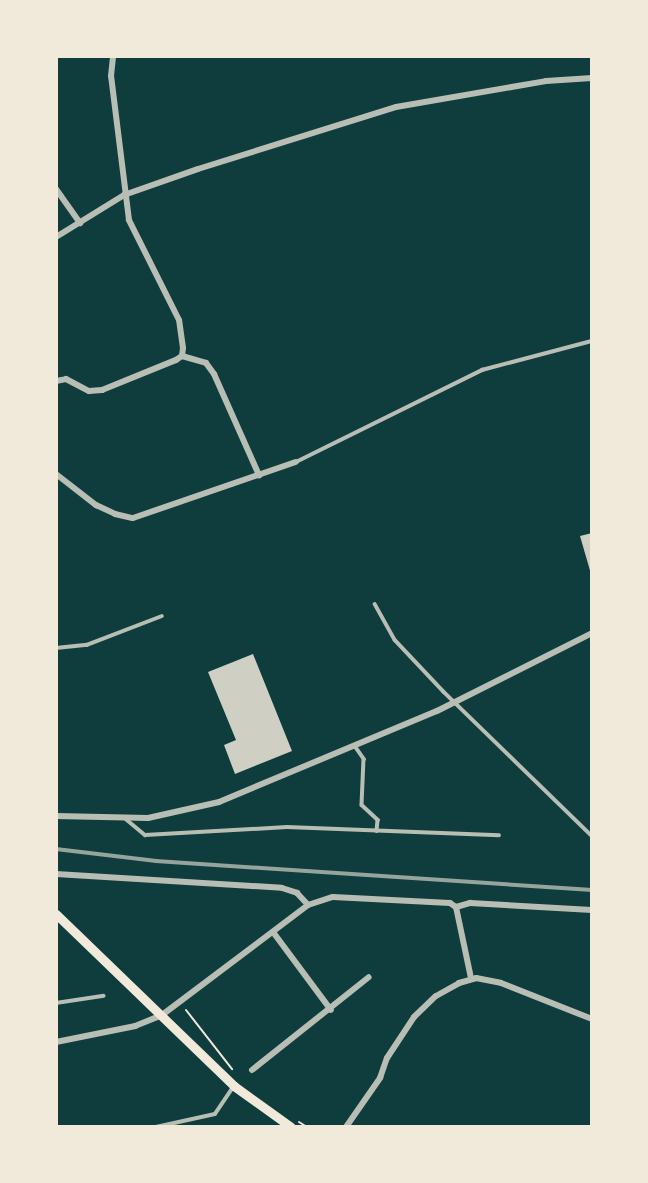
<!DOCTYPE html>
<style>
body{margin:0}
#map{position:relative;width:648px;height:1183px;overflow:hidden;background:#0f3d3e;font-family:Lato,sans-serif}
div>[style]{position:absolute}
.building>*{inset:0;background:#cfcfc3}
.path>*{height:2px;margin:-1px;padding:0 1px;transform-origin:1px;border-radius:1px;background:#f1e9da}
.service>*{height:3.5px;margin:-1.75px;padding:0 1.75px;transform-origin:1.75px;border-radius:1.75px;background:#b8beb3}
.minor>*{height:6px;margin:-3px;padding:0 3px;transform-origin:3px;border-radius:3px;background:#b8beb3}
.secondary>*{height:9px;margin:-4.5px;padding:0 4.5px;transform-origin:4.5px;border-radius:4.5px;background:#f1e9da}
.rail>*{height:3.5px;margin:-1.75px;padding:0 1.75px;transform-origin:1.75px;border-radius:1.75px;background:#97a49c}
span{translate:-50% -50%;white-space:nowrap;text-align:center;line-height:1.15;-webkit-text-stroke:5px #f1e9da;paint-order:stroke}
.frame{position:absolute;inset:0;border:58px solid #f1e9da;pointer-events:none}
</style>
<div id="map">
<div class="building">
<div style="clip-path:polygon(592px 533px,592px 574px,591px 574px,580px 536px)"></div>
<div style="clip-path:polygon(253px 654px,292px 751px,235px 774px,224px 745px,236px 740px,208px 672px)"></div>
</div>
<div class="path">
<div style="left:186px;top:1010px;width:75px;rotate:52.1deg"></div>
<div style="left:299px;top:1122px;width:9px;rotate:32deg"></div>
</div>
<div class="service">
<div style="left:296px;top:462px;width:208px;rotate:-26.3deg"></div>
<div style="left:482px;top:370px;width:114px;rotate:-14.8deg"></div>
<div style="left:375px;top:604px;width:41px;rotate:60.9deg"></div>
<div style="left:395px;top:640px;width:71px;rotate:46.7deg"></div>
<div style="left:444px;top:692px;width:206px;rotate:44.2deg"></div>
<div style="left:56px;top:648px;width:31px;rotate:-6deg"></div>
<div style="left:87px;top:645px;width:80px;rotate:-21.1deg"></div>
<div style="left:355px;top:746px;width:16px;rotate:55deg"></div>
<div style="left:364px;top:759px;width:46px;rotate:92.5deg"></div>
<div style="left:362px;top:805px;width:22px;rotate:43deg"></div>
<div style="left:378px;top:820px;width:11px;rotate:95deg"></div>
<div style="left:126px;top:819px;width:25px;rotate:40deg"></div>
<div style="left:145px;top:835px;width:142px;rotate:-3.2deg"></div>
<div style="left:287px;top:827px;width:212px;rotate:2.2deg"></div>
<div style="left:56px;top:1003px;width:48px;rotate:-8.5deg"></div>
<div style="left:156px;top:1127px;width:60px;rotate:-12.4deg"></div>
<div style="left:215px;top:1114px;width:32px;rotate:-56deg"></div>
</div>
<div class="minor">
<div style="left:56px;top:189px;width:42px;rotate:54.8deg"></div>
<div style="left:56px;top:237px;width:80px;rotate:-31.7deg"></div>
<div style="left:124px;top:195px;width:78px;rotate:-19.4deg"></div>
<div style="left:198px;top:169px;width:207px;rotate:-17.4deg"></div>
<div style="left:396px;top:107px;width:152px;rotate:-9.8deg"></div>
<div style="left:546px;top:81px;width:46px;rotate:-3.7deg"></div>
<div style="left:182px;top:356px;width:25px;rotate:16deg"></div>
<div style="left:206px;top:363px;width:14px;rotate:54deg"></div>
<div style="left:214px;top:374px;width:111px;rotate:66deg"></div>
<div style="left:56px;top:381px;width:10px;rotate:-11deg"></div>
<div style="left:66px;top:379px;width:26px;rotate:28deg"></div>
<div style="left:89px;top:391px;width:13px;rotate:-4deg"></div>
<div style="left:102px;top:390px;width:80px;rotate:-22.1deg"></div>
<div style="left:176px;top:360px;width:7px;rotate:-34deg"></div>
<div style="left:182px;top:356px;width:8px;rotate:-83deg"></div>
<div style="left:183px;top:348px;width:28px;rotate:-98deg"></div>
<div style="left:179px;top:320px;width:112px;rotate:-116.6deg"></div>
<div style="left:129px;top:220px;width:145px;rotate:-97.1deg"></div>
<div style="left:111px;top:76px;width:20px;rotate:-84deg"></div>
<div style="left:56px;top:474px;width:51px;rotate:37.8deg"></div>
<div style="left:96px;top:505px;width:21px;rotate:25deg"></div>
<div style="left:115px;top:514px;width:18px;rotate:13deg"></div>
<div style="left:133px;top:518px;width:172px;rotate:-19deg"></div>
<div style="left:56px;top:816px;width:92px;rotate:1.2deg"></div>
<div style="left:148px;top:818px;width:73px;rotate:-12.7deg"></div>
<div style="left:219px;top:802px;width:236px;rotate:-22.7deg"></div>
<div style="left:437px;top:711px;width:174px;rotate:-26.7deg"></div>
<div style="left:56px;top:874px;width:226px;rotate:3.5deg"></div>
<div style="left:282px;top:888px;width:16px;rotate:18deg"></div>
<div style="left:297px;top:893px;width:16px;rotate:47deg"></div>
<div style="left:456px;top:907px;width:15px;rotate:-16deg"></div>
<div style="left:470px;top:903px;width:122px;rotate:3.3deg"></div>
<div style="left:456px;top:907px;width:73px;rotate:78.1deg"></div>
<div style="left:273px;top:932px;width:97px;rotate:53.4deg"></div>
<div style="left:56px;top:1042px;width:81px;rotate:-11.4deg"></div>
<div style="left:135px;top:1026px;width:29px;rotate:-22deg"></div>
<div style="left:162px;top:1015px;width:183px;rotate:-37deg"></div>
<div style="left:308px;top:905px;width:26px;rotate:-18deg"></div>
<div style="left:333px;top:897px;width:117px;rotate:2.9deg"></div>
<div style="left:450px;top:903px;width:7px;rotate:34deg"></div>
<div style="left:252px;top:1070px;width:149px;rotate:-38.5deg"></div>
<div style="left:346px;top:1127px;width:60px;rotate:-55.2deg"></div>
<div style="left:380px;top:1078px;width:21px;rotate:-71deg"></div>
<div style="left:387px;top:1058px;width:49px;rotate:-56.6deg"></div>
<div style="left:414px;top:1017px;width:30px;rotate:-44deg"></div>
<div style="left:436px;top:996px;width:26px;rotate:-29deg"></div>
<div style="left:459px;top:983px;width:18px;rotate:-16deg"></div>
<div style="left:476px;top:978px;width:25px;rotate:11deg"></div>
<div style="left:501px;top:983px;width:98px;rotate:21.6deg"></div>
</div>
<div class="secondary">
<div style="left:56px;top:914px;width:248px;rotate:44deg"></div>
<div style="left:234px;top:1086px;width:70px;rotate:35.7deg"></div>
</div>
<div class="rail">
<div style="left:56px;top:849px;width:101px;rotate:6.8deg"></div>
<div style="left:156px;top:861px;width:437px;rotate:3.8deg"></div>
</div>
<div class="frame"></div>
</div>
